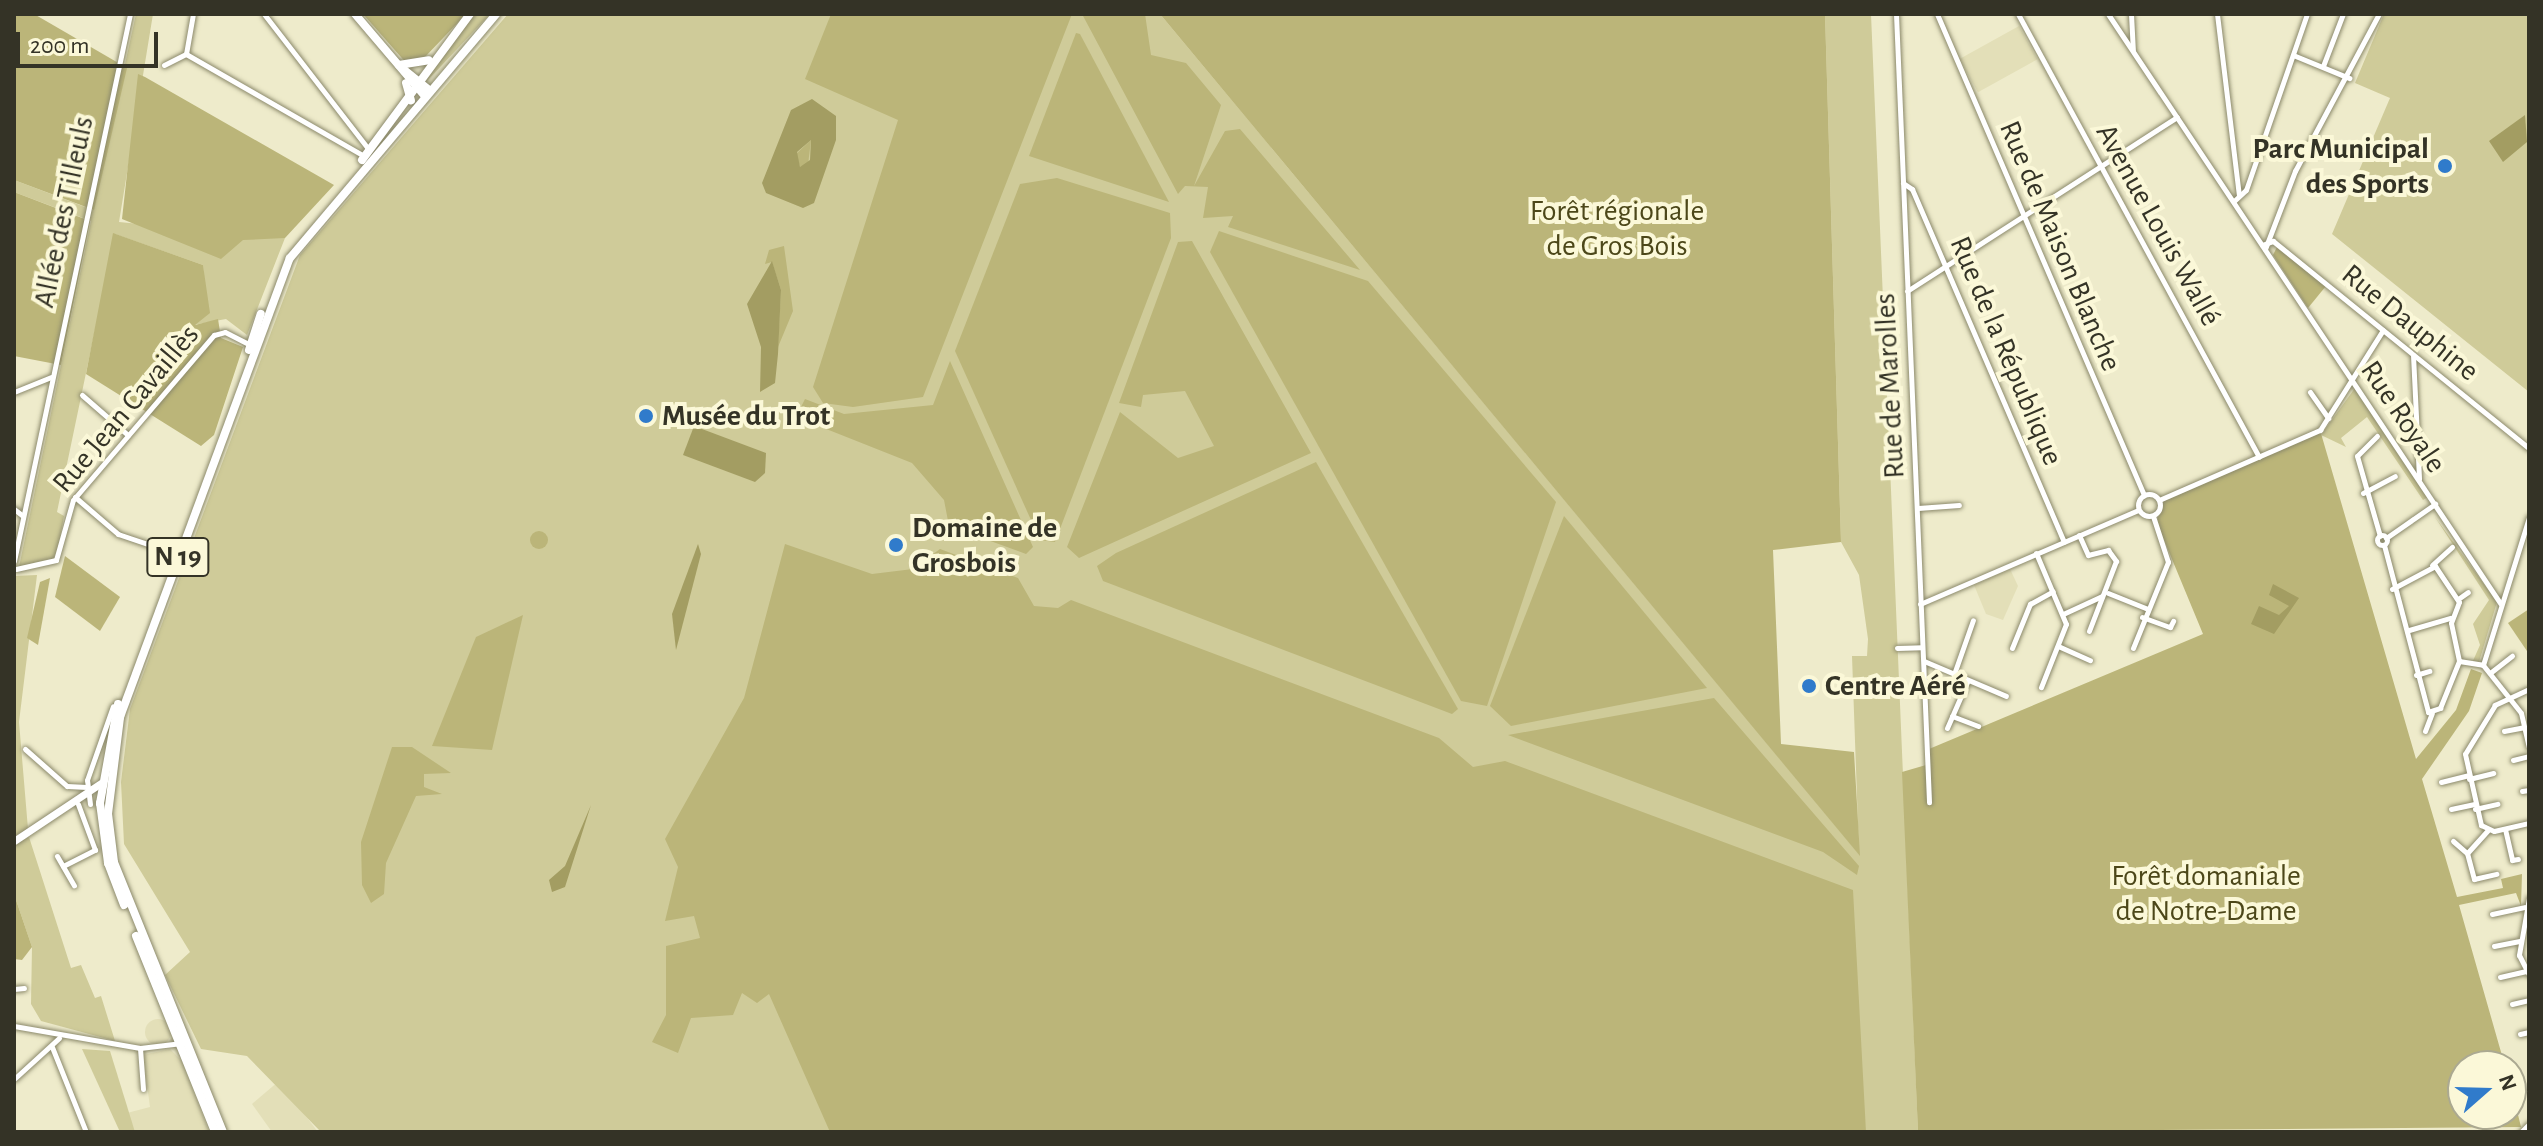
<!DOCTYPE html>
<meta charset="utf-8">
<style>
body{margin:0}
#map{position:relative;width:2543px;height:1146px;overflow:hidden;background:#eeebcb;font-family:"Alegreya Sans",sans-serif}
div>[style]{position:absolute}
.built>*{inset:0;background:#e3dfb8;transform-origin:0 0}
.round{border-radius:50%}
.green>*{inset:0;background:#cfcb99}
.forest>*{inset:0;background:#bbb579}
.water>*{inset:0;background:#a39d62}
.roads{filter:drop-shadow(0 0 2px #8b896b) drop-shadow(0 0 2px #8b896b)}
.minor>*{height:5px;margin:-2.5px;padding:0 2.5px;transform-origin:2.5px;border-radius:2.5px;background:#fff}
.minor>.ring{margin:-2.5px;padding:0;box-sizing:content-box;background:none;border:5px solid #fff;border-radius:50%}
.tertiary>*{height:7px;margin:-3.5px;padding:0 3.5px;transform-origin:3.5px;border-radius:3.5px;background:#fff}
.secondary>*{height:8px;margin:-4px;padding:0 4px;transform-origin:4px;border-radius:4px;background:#fff}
.primary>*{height:8px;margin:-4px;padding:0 4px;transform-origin:4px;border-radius:4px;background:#fff}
.dots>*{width:22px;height:22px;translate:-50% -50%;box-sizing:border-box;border:4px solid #fbf8d8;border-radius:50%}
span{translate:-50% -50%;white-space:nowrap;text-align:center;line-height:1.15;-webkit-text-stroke:8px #fbf8d8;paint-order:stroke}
.shield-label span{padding:2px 6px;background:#fbf8d8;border:2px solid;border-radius:6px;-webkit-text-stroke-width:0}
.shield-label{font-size:28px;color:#343326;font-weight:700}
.poi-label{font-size:30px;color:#343326;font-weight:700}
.right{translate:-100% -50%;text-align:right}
.left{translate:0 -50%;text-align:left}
.park-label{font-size:30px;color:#4c4719}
.street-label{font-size:30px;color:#343326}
.frame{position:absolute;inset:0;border:16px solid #343326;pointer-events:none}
.north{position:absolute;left:2447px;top:1050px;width:80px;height:80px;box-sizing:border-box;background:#fbf8d8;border:2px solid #aba991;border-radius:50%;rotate:70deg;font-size:22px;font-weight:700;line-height:32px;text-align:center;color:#343326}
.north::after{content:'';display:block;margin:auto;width:28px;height:36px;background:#307bcb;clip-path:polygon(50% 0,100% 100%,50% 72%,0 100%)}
.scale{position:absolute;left:16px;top:32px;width:142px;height:36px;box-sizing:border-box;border:4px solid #343326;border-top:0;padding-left:10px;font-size:24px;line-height:28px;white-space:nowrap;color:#343326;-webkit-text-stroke:6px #fbf8d8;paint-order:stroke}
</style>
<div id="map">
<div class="built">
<div style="left:2019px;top:26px;width:38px;height:68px;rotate:61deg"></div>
<div style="clip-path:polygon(2010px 569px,2018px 586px,2003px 620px,1986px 614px,1974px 585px)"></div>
<div class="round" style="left:145px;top:1019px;width:26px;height:26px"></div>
<div style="clip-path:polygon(170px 1049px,182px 1061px,209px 1132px,135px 1132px,127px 1113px,150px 1107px,143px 1055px)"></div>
<div style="clip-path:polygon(279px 1081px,318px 1132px,272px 1132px,252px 1104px)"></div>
</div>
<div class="green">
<div style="clip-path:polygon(136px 14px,153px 14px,119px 222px,285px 238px,247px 335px,226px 319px,193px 325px,205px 301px,203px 265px,115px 234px,57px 512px,64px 516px,58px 549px,52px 561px,19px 567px,91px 221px,14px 192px,14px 180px,93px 210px)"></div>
<div style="clip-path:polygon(475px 14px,490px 14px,426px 82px,438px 56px)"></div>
<div style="clip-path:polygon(508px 14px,1160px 14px,1859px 854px,1852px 656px,1867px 656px,1868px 639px,1859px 575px,1841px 542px,1825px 14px,1871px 14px,1918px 1132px,321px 1132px,247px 1056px,201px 1049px,165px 975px,190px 952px,124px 844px,121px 782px,130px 709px,300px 255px)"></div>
<div style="clip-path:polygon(2384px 14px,2529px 14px,2529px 392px,2332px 234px,2390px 98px,2355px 83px)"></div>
<div style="clip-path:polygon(2355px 388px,2428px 497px,2423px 500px,2367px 417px,2341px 438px,2346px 447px,2321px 435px)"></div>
<div style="clip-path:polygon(2435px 517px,2497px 602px,2479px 662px,2472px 663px,2480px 645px,2473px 624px,2489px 600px)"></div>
<div style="clip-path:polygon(37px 575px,19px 722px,28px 829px,14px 836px,14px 576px)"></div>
<div style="clip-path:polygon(29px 837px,71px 968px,81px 965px,95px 998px,101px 996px,115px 1041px,41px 1021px,31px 1004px,32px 947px,14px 894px,14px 845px)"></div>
<div style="clip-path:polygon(82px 1049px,110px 1051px,135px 1132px,120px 1132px)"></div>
</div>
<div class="forest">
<div style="clip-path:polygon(14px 14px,34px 14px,127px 68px,94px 210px,14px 180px)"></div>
<div style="clip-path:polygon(363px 14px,466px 14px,424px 58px,408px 65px)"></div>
<div style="clip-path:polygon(831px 14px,1072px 14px,923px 397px,853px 407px,823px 403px,813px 387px,898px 120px,805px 79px)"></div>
<div style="clip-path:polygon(1082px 14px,1145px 14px,1151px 55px,1186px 63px,1221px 105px,1194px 186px,1225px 131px,1240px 129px,1360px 270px,1228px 227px,1233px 216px,1203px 218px,1208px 187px,1185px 186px,1178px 194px)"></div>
<div style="clip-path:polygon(1160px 14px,1825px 14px,1841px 542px,1773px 550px,1781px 744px,1854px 752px,1860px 856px)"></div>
<div style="clip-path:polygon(1076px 33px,1080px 34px,1169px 202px,1029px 156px)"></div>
<div style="clip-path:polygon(138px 74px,145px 77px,334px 185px,285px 238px,243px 240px,221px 259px,122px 219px)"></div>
<div style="clip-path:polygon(811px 140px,808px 165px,800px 167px,796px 154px)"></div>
<div style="clip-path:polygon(1057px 178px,1170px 213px,1171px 238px,1055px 542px,1040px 540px,955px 351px,1020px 184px)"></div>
<div style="clip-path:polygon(14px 192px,90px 221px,61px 365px,14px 356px)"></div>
<div style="clip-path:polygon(1219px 231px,1368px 281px,1556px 502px,1487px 706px,1461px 701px,1210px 252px)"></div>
<div style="clip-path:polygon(113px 233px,203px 265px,210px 313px,195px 325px,218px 319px,221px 338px,243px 347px,214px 435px,201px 446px,86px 374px)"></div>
<div style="clip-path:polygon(1192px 241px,1311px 453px,1079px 558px,1067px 547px,1120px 412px,1178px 458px,1214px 446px,1185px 391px,1143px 395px,1141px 407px,1119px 403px,1178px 242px)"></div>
<div style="clip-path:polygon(784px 246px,793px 311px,778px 347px,781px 290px,772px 262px,765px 264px,769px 250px)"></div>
<div style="clip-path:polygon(2277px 247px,2326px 286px,2308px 308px,2273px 255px)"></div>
<div style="clip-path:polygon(950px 361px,1033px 547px,1026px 554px,949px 526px,944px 500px,912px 463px,796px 417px,805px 399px,844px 414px,933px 405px)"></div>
<div style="clip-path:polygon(2320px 430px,2416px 759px,2456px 710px,2471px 669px,2482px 673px,2469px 711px,2422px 779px,2457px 897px,2503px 888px,2501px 879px,2522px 874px,2521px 906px,2516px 893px,2459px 905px,2505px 1066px,2463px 1066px,2463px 1114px,2511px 1114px,2511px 1086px,2521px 1127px,1918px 1132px,1902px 772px,1926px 765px,1929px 749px,2203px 634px,2157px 523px,2161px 502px)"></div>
<div style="clip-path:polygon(1316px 462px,1458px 709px,1452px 714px,1103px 581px,1097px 566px,1116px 553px)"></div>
<div style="clip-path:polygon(1564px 516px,1707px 688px,1511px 726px,1490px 706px)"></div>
<div class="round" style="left:530px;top:531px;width:18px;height:18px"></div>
<div style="clip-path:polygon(785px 544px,872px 574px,913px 569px,940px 549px,1018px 578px,1034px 606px,1058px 608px,1071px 600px,1439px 738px,1473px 767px,1505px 761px,1853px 890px,1866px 1132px,830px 1132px,769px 994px,757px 1003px,742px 993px,733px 1015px,691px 1018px,678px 1053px,652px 1042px,666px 1015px,666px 946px,700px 938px,694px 916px,665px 921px,678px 867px,665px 839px,744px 698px)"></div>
<div style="clip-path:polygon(65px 556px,120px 597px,100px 631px,55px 597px)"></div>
<div style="clip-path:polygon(50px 578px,38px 645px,27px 638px,40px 582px)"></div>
<div style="clip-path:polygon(2529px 609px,2529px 654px,2508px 623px)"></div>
<div style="clip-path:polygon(523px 615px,492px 750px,432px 746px,476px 637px)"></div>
<div style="clip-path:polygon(1714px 698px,1859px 866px,1857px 875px,1823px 852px,1508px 735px)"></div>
<div style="clip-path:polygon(392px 747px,412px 747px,451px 773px,424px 774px,424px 787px,442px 794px,416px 796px,386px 863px,384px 894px,371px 903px,362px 885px,361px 842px)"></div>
<div style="clip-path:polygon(14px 894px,32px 947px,22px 960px,14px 959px)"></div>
</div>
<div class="water">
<div style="clip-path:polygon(evenodd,812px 99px,836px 116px,836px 140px,814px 203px,803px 208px,766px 193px,762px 183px,791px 110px,812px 99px,811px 140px,810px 160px,800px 167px,797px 152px,811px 140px)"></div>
<div style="clip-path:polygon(2525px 115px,2527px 142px,2503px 162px,2489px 141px)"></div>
<div style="clip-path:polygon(772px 261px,781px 290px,778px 354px,775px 383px,760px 392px,761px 347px,747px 304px)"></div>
<div style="clip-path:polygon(694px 426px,766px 453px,765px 473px,755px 482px,683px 455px)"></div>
<div style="clip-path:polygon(698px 544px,701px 554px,676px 650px,672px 614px)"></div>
<div style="clip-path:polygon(2273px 584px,2299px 598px,2274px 634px,2251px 624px,2259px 606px,2279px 615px,2289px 606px,2269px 595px)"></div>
<div style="clip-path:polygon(591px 805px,565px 887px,552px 892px,549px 880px,565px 866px)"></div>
</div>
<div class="roads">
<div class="minor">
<div style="left:264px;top:14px;width:172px;rotate:52.3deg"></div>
<div style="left:1896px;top:14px;width:789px;rotate:87.6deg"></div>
<div style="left:1937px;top:14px;width:524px;rotate:66.72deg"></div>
<div style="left:2018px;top:14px;width:504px;rotate:61.45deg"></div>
<div style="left:2108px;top:14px;width:708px;rotate:56.35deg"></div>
<div style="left:2131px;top:14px;width:36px;rotate:87deg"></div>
<div style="left:2217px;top:14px;width:182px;rotate:83.1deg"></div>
<div style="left:186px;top:54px;width:205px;rotate:29.8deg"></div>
<div style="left:186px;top:54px;width:41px;rotate:-80.1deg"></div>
<div style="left:2293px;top:55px;width:61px;rotate:22.3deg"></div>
<div style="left:164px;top:65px;width:25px;rotate:-27deg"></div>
<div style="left:2323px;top:66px;width:56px;rotate:-69deg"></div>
<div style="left:1903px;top:183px;width:11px;rotate:34deg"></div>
<div style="left:1912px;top:189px;width:384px;rotate:66.7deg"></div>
<div style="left:2234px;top:201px;width:16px;rotate:-43deg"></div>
<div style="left:2246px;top:190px;width:186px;rotate:-70.9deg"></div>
<div style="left:2262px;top:245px;width:12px;rotate:-20deg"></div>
<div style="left:2273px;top:241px;width:329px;rotate:39deg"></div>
<div style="left:2265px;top:249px;width:84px;rotate:-69deg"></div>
<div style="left:2295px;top:171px;width:178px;rotate:-61.9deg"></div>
<div style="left:1907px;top:291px;width:321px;rotate:-32.8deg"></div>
<div style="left:2413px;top:355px;width:124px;rotate:87.2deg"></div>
<div style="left:14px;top:392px;width:40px;rotate:-22deg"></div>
<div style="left:2310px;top:392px;width:32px;rotate:55deg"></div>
<div style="left:82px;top:395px;width:61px;rotate:41deg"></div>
<div style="left:2377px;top:436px;width:28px;rotate:135deg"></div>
<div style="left:2357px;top:456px;width:83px;rotate:74deg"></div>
<div style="left:2363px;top:493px;width:36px;rotate:-28deg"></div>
<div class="ring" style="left:2138px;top:494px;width:17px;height:17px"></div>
<div style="left:75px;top:497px;width:57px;rotate:40.7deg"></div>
<div style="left:118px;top:534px;width:59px;rotate:18.7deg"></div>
<div style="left:2159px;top:500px;width:176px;rotate:-23.5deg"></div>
<div style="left:2320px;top:430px;width:118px;rotate:-57.8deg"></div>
<div style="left:1918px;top:508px;width:41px;rotate:-4.2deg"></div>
<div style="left:14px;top:509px;width:11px;rotate:38deg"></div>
<div class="ring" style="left:2377px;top:535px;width:5px;height:5px"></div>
<div style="left:2079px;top:535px;width:22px;rotate:66deg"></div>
<div style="left:2088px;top:555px;width:21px;rotate:-14deg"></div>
<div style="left:2108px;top:550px;width:14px;rotate:54deg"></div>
<div style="left:2116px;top:561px;width:75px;rotate:111.1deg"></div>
<div style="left:2386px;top:538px;width:60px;rotate:-34.8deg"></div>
<div style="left:2384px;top:545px;width:173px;rotate:75.2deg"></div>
<div style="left:2428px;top:712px;width:13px;rotate:-18deg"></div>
<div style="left:2440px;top:708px;width:51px;rotate:-68deg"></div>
<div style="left:2036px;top:553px;width:77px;rotate:67.1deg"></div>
<div style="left:2066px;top:624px;width:68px;rotate:111.6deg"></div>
<div style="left:14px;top:561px;width:559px;rotate:-78.03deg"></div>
<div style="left:2432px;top:565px;width:27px;rotate:-42deg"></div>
<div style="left:16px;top:569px;width:41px;rotate:-12.7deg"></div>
<div style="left:56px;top:560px;width:62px;rotate:-74.2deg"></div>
<div style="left:73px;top:500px;width:217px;rotate:-49.5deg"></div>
<div style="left:214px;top:335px;width:11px;rotate:-15deg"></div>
<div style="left:225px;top:332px;width:28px;rotate:27deg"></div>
<div style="left:2392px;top:589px;width:49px;rotate:-28.1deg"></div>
<div style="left:2435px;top:566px;width:43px;rotate:56.3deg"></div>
<div style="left:2459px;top:602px;width:22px;rotate:111deg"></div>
<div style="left:2451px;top:623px;width:39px;rotate:78deg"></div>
<div style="left:2459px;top:661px;width:24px;rotate:9deg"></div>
<div style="left:2108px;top:593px;width:43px;rotate:21.8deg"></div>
<div style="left:2458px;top:599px;width:12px;rotate:-35deg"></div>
<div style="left:1920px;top:604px;width:237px;rotate:-23.3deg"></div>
<div style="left:2063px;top:614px;width:43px;rotate:-24.8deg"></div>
<div style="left:2142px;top:617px;width:30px;rotate:20deg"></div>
<div style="left:2170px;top:627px;width:7px;rotate:-63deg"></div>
<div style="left:2409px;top:630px;width:43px;rotate:-16.3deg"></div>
<div style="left:2058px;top:646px;width:35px;rotate:24deg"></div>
<div style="left:1897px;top:648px;width:25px;rotate:-2deg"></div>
<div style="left:2012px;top:648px;width:48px;rotate:-67.8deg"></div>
<div style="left:2030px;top:604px;width:26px;rotate:-29deg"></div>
<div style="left:2133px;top:648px;width:93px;rotate:-67.9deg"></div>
<div style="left:2168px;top:562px;width:48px;rotate:-108.1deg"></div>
<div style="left:1924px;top:661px;width:89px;rotate:23.1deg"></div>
<div style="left:2483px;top:665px;width:155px;rotate:-72.7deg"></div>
<div style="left:2483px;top:665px;width:61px;rotate:51.6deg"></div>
<div style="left:2521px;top:713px;width:35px;rotate:77deg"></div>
<div style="left:2490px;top:673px;width:28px;rotate:-38deg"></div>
<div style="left:1954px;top:674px;width:57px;rotate:-70.6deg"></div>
<div style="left:2416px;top:675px;width:14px;rotate:-17deg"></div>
<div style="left:2529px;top:689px;width:38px;rotate:155deg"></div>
<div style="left:2495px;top:705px;width:57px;rotate:121.5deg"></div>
<div style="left:2465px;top:754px;width:73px;rotate:77.3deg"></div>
<div style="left:2481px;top:825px;width:14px;rotate:25deg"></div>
<div style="left:2494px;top:831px;width:36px;rotate:-13deg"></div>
<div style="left:1952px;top:716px;width:28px;rotate:21deg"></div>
<div style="left:1947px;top:728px;width:52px;rotate:-66.4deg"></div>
<div style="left:2425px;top:731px;width:19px;rotate:-69deg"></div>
<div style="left:2504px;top:731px;width:20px;rotate:-11deg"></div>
<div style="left:25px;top:749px;width:56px;rotate:41.4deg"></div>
<div style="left:67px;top:786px;width:20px;rotate:3deg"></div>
<div style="left:2513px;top:760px;width:16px;rotate:-14deg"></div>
<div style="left:2469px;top:779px;width:25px;rotate:-14deg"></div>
<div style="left:2441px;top:782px;width:29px;rotate:-14deg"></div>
<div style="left:2522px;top:791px;width:7px;rotate:-8deg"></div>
<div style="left:90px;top:804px;width:24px;rotate:-97deg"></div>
<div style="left:87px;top:780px;width:78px;rotate:-70.6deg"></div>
<div style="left:2451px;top:809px;width:24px;rotate:-12deg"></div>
<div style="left:2475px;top:809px;width:23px;rotate:-13deg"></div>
<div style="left:2505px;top:829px;width:32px;rotate:77deg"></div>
<div style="left:2512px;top:860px;width:6px;rotate:-9deg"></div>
<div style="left:2488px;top:830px;width:31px;rotate:132deg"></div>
<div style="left:2467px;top:853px;width:27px;rotate:75deg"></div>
<div style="left:2474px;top:879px;width:23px;rotate:-13deg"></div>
<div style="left:2453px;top:841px;width:18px;rotate:41deg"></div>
<div style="left:57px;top:856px;width:34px;rotate:60deg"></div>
<div style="left:63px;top:866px;width:36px;rotate:-27deg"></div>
<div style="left:95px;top:850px;width:49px;rotate:-110.3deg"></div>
<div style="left:2529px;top:898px;width:58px;rotate:100deg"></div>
<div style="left:2519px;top:955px;width:22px;rotate:63deg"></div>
<div style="left:2492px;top:914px;width:33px;rotate:-12deg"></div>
<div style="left:2494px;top:946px;width:26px;rotate:-11deg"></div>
<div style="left:2500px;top:977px;width:28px;rotate:-13deg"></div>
<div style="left:14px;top:989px;width:10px;rotate:-6deg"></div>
<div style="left:2512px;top:1004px;width:17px;rotate:-13deg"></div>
<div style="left:14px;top:1026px;width:128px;rotate:9.9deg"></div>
<div style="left:2520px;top:1034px;width:9px;rotate:-13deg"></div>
<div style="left:52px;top:1047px;width:92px;rotate:68.2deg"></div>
<div style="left:14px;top:1079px;width:61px;rotate:-42.3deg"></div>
<div style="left:143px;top:1089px;width:41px;rotate:-94.2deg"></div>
<div style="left:140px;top:1048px;width:42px;rotate:-6.8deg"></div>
<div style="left:2521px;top:1132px;width:11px;rotate:-45deg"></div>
</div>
<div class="tertiary">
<div style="left:14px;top:841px;width:105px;rotate:-33.7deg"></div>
</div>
<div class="secondary">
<div style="left:355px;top:14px;width:106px;rotate:49.6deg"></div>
<div style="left:402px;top:68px;width:35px;rotate:39deg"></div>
</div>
<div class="primary">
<div style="left:399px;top:65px;width:30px;rotate:-9deg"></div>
<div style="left:406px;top:83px;width:18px;rotate:74deg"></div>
<div style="left:362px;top:160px;width:182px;rotate:-53.5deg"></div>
<div style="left:249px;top:350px;width:38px;rotate:-72deg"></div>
<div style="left:118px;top:704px;width:101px;rotate:100.3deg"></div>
<div style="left:100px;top:803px;width:61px;rotate:82.4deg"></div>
<div style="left:108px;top:863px;width:45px;rotate:69.1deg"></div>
<div style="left:136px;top:936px;width:211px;rotate:68deg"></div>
<div style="left:223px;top:1132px;width:291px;rotate:-112deg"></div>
<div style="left:114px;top:862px;width:48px;rotate:-97.1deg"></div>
<div style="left:108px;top:814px;width:98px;rotate:-82.9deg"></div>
<div style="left:120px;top:717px;width:489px;rotate:-69.7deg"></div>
<div style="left:290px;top:258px;width:319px;rotate:-49.8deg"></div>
</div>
</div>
<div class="dots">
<div style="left:2445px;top:166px;background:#307bcb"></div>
<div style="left:646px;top:416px;background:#307bcb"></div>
<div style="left:896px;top:545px;background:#307bcb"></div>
<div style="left:1809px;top:686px;background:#307bcb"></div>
</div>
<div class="shield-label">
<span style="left:178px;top:557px">N 19</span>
</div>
<div class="poi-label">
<span class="right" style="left:2429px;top:166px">Parc Municipal<br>des Sports</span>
<span class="left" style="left:662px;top:416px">Musée du Trot</span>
<span class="left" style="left:912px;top:545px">Domaine de<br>Grosbois</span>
<span class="left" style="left:1825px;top:686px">Centre Aéré</span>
</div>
<div class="park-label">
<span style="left:1617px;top:228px">Forêt régionale<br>de Gros Bois</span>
<span style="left:2206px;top:893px">Forêt domaniale<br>de Notre-Dame</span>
</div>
<div class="street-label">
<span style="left:64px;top:212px;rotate:-78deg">Allée des Tilleuls</span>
<span style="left:2158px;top:225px;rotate:61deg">Avenue Louis Wallé</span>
<span style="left:2060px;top:246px;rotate:67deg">Rue de Maison Blanche</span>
<span style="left:2410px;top:323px;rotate:39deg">Rue Dauphine</span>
<span style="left:2006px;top:351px;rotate:67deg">Rue de la République</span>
<span style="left:1890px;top:386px;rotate:-93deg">Rue de Marolles</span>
<span style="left:126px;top:409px;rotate:-50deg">Rue Jean Cavaillès</span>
<span style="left:2403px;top:417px;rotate:56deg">Rue Royale</span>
</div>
<div class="frame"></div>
<div class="north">N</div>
<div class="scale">200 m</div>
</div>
